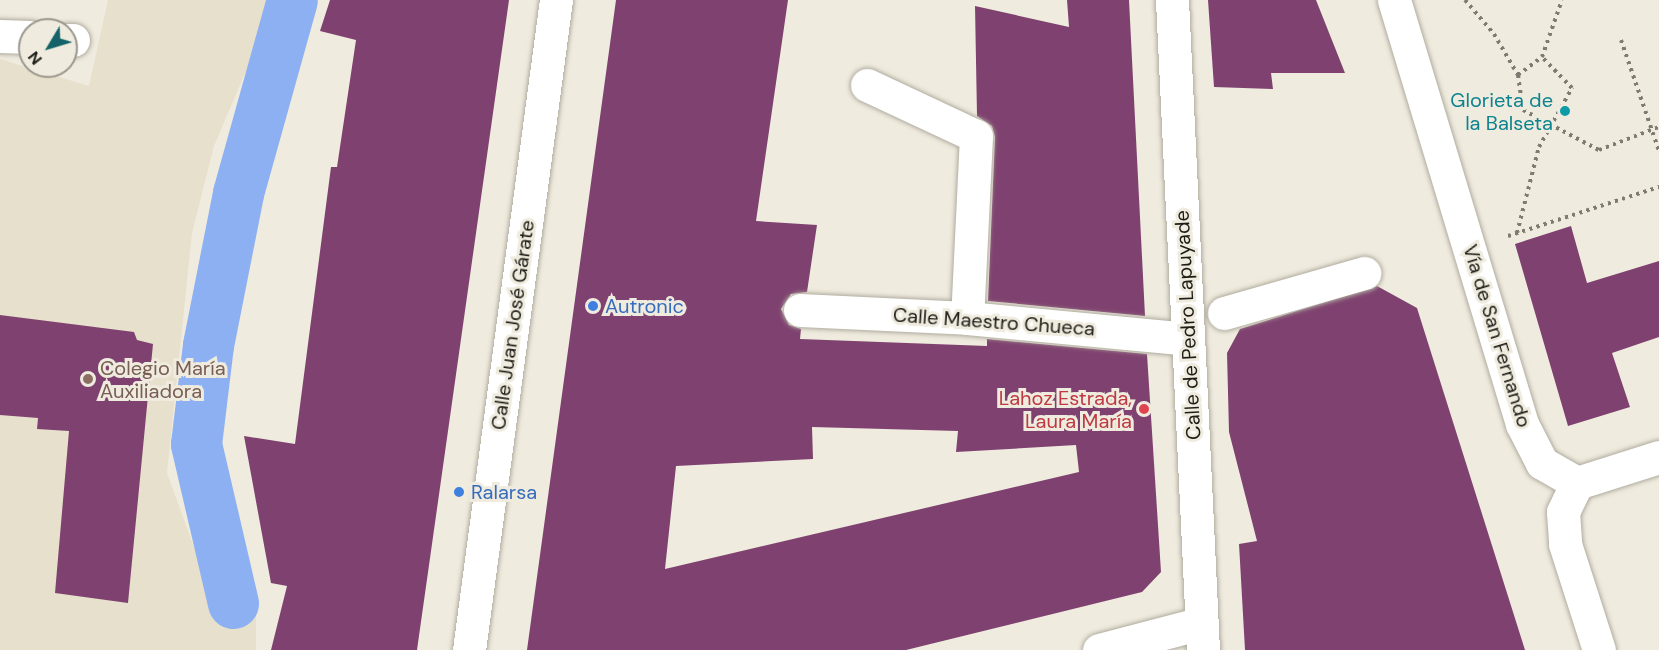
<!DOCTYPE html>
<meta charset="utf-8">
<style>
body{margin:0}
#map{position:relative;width:1659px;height:650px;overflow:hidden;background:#efebde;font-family:"DM Sans",sans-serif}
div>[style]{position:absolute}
.built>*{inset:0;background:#e7e0cc}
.canal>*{height:51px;margin:-25.5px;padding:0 25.5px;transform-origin:25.5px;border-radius:25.5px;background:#8db0f3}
.building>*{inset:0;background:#7f4270}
.path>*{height:4px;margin-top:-2px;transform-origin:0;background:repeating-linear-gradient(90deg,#7d7b72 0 3px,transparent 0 7.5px)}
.roads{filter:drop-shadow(0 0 2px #b0ac9f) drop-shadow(0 0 2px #b0ac9f)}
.street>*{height:33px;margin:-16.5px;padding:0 16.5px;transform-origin:16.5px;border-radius:16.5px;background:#fff}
.dots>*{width:16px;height:16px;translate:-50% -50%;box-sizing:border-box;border:3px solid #efebde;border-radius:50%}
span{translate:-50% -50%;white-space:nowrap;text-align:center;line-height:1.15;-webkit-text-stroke:6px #efebde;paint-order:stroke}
.culture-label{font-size:20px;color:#0d838f}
.right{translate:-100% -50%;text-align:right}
.shop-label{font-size:20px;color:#366cbe}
.left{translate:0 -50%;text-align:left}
.street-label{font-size:20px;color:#1d1c17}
.education-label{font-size:20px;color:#785e54}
.health-label{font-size:20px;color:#be3a42}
.north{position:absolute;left:18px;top:18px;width:60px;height:60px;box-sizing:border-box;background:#efebde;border:2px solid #9b988e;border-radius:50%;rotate:232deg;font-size:16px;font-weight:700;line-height:24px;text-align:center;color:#1d1c17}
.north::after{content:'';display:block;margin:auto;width:21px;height:27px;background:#136368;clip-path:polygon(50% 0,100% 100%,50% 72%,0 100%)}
</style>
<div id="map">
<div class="built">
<div style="clip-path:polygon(108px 0,274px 0,266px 3px,260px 38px,214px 146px,192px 233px,167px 473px,214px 602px,256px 605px,256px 650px,0 650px,0 59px,89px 86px)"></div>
</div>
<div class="canal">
<div style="left:233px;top:603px;width:163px;rotate:-103.1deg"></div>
<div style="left:196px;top:444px;width:100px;rotate:-83.1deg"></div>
<div style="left:208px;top:345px;width:155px;rotate:-78.8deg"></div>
<div style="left:238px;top:193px;width:200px;rotate:-74.4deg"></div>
</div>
<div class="building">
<div style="clip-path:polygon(330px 0,509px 0,417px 650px,271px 650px,287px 586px,271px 583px,244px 436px,295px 444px,331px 167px,337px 167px,356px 40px,320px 31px)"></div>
<div style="clip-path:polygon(evenodd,616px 0,788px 0,756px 221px,817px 225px,807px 292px,791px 294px,781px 309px,789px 325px,801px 329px,800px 339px,987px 346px,987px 339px,1147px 354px,1161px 572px,1142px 592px,906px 650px,527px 650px,616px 0,812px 427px,958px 431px,956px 452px,1076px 445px,1079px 472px,665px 569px,676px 466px,813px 459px,812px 427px)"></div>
<div style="clip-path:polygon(1067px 0,1129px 0,1145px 316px,988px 301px,995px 137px,992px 126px,977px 116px,975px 6px,1069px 27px)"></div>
<div style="clip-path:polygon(1208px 0,1316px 0,1345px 73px,1271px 73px,1273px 89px,1214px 87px)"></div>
<div style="clip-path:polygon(1571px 226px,1587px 283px,1659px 261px,1659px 337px,1612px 353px,1630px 407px,1568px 426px,1515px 244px)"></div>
<div style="clip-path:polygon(1377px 286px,1417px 308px,1525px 650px,1245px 650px,1239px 544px,1257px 541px,1229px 432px,1227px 353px,1240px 329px)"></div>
<div style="clip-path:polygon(0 315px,134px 332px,137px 340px,153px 344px,128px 603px,55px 593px,69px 431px,37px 429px,38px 418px,0 415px)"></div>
</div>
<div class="path">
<div style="left:1465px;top:0;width:45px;rotate:49.5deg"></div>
<div style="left:1494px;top:34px;width:48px;rotate:59.7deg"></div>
<div style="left:1518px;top:75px;width:35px;rotate:82deg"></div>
<div style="left:1523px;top:110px;width:86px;rotate:27.8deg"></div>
<div style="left:1599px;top:150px;width:64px;rotate:-21deg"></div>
<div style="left:1621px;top:40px;width:117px;rotate:71.1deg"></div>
<div style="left:1518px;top:75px;width:30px;rotate:-37deg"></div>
<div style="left:1542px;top:57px;width:60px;rotate:-70.7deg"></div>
<div style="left:1517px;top:233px;width:89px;rotate:-75.7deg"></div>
<div style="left:1539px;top:147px;width:68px;rotate:-60.8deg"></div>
<div style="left:1572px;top:88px;width:43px;rotate:-134.1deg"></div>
<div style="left:1508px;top:236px;width:159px;rotate:-18deg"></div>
</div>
<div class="roads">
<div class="street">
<div style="left:1172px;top:0;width:651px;rotate:87.27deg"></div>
<div style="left:1394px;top:0;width:443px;rotate:73.2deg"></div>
<div style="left:1522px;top:424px;width:44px;rotate:62.9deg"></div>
<div style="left:1542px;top:463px;width:40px;rotate:29.7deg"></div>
<div style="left:0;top:36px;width:30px;rotate:2deg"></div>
<div style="left:66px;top:40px;width:7px"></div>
<div style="left:867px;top:85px;width:120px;rotate:25.1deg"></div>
<div style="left:976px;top:136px;width:182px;rotate:92.8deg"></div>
<div style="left:800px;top:310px;width:167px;rotate:2.7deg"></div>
<div style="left:967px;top:318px;width:222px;rotate:5.4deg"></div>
<div style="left:1224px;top:313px;width:146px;rotate:-15.9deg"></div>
<div style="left:1577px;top:483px;width:32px;rotate:116deg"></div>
<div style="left:1563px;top:512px;width:32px;rotate:86deg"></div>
<div style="left:1565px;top:544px;width:111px;rotate:72.2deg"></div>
<div style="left:1577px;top:483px;width:86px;rotate:-17.6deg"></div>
<div style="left:469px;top:650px;width:656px;rotate:-82.38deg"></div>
<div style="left:1099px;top:650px;width:106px;rotate:-14.7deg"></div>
</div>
</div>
<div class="dots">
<div style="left:1565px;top:111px;background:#0f9aa8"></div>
<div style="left:593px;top:306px;background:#3f7fe0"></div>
<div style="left:88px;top:379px;background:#8d6e63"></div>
<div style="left:1144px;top:409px;background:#e0444e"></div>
<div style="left:459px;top:492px;background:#3f7fe0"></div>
</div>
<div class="culture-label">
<span class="right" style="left:1553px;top:112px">Glorieta de<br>la Balseta</span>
</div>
<div class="shop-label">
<span class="left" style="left:605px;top:306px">Autronic</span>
<span class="left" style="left:471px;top:492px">Ralarsa</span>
</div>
<div class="street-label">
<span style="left:994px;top:322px;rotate:4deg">Calle Maestro Chueca</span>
<span style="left:513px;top:325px;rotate:-82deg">Calle Juan José Gárate</span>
<span style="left:1188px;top:325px;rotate:-93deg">Calle de Pedro Lapuyade</span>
<span style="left:1497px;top:336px;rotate:73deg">Vía de San Fernando</span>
</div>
<div class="education-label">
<span class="left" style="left:100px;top:380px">Colegio María<br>Auxiliadora</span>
</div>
<div class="health-label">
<span class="right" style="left:1132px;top:410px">Lahoz Estrada,<br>Laura María</span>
</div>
<div class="north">N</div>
</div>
